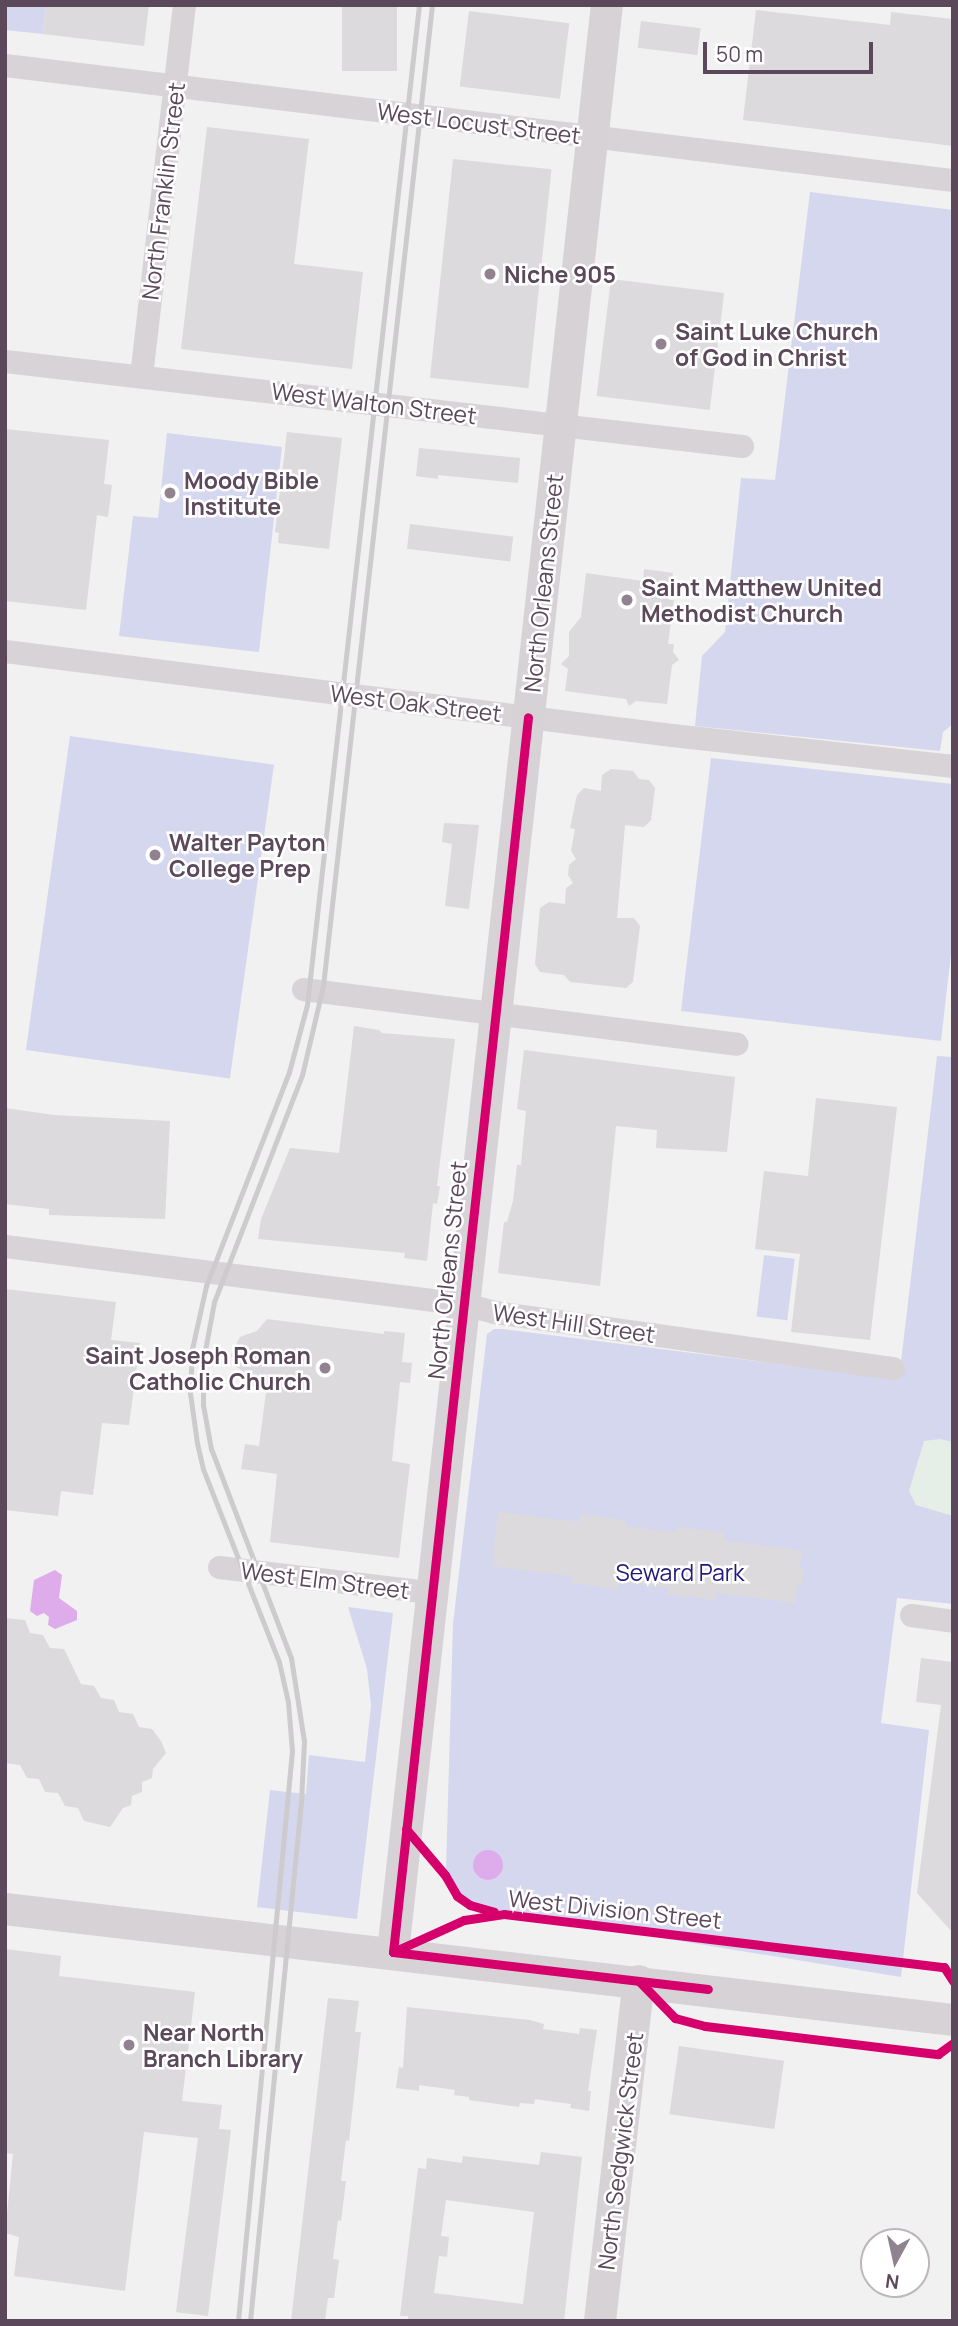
<!DOCTYPE html>
<style>
body{margin:0}
#map{position:relative;width:958px;height:2326px;overflow:hidden;background:#f0f1f0;font-family:Manrope,sans-serif}
div>[style]{position:absolute}
.green>*{inset:0;background:#d5d7ef;transform-origin:0 0}
.sand>*{inset:0;background:#e5efe7}
.water>*{inset:0;background:#deaceb}
.round{border-radius:50%}
.building>*{inset:0;background:#dcdadc;transform-origin:0 0}
.street>*{height:23px;margin:-11.5px;padding:0 11.5px;transform-origin:11.5px;border-radius:11.5px;background:#d8d3d7}
.secondary>*{height:32px;margin:-16px;padding:0 16px;transform-origin:16px;border-radius:16px;background:#d6d2d6}
.rail>*{height:5px;margin:-2.5px;padding:0 2.5px;transform-origin:2.5px;border-radius:2.5px;background:#cecbce}
.cycleway>*{height:9px;margin:-4.5px;padding:0 4.5px;transform-origin:4.5px;border-radius:4.5px;background:#d6006c}
.dots>*{width:19px;height:19px;translate:-50% -50%;box-sizing:border-box;border:4px solid #fff;border-radius:50%}
span{translate:-50% -50%;white-space:nowrap;text-align:center;line-height:1.15;-webkit-text-stroke:5px #fff;paint-order:stroke}
.street-label{font-size:23px;color:#5c485b}
.poi-label{font-size:23px;color:#5c485b;font-weight:700}
.left{translate:0 -50%;text-align:left}
.right{translate:-100% -50%;text-align:right}
.park-label{font-size:23px;color:#221a7b}
.frame{position:absolute;inset:0;border:7px solid #5c485b;pointer-events:none}
.north{position:absolute;left:860px;top:2228px;width:70px;height:70px;box-sizing:border-box;background:#fff;border:2px solid #beb6bd;border-radius:50%;rotate:188deg;font-size:19px;font-weight:700;line-height:28px;text-align:center;color:#5c485b}
.north::after{content:'';display:block;margin:auto;width:24px;height:32px;background:#90838f;clip-path:polygon(50% 0,100% 100%,50% 72%,0 100%)}
.scale{position:absolute;left:703px;top:42px;width:170px;height:32px;box-sizing:border-box;border:4px solid #5c485b;border-top:0;padding-left:9px;font-size:21px;line-height:24px;white-space:nowrap;color:#5c485b;-webkit-text-stroke:5px #fff;paint-order:stroke}
</style>
<div id="map">
<div class="green">
<div style="clip-path:polygon(5px 5px,46px 5px,43px 34px,5px 30px)"></div>
<div style="clip-path:polygon(810px 192px,953px 210px,953px 724px,943px 732px,940px 751px,695px 726px,702px 656px,725px 632px,741px 478px,775px 480px)"></div>
<div style="clip-path:polygon(167px 433px,282px 447px,259px 652px,119px 636px,133px 516px,158px 518px)"></div>
<div style="left:70px;top:736px;width:206px;height:317px;rotate:8deg"></div>
<div style="clip-path:polygon(711px 758px,953px 784px,953px 936px,941px 1041px,681px 1011px)"></div>
<div style="clip-path:polygon(937px 1056px,953px 1057px,953px 1604px,897px 1598px,881px 1723px,929px 1730px,901px 1977px,643px 1935px,506px 1917px,460px 1900px,446px 1869px,453px 1624px,487px 1334px,494px 1329px,502px 1329px,899px 1379px)"></div>
<div style="left:764px;top:1255px;width:31px;height:62px;rotate:7deg"></div>
<div style="clip-path:polygon(348px 1607px,393px 1613px,357px 1919px,257px 1907px,270px 1790px,306px 1794px,309px 1755px,365px 1762px,371px 1705px,367px 1669px)"></div>
</div>
<div class="sand">
<div style="clip-path:polygon(940px 1439px,953px 1442px,953px 1516px,916px 1505px,909px 1491px,924px 1441px)"></div>
</div>
<div class="water">
<div style="clip-path:polygon(55px 1570px,62px 1575px,59px 1598px,77px 1611px,77px 1620px,55px 1629px,48px 1625px,49px 1617px,44px 1613px,37px 1616px,30px 1611px,34px 1580px)"></div>
<div class="round" style="left:473px;top:1850px;width:30px;height:30px"></div>
</div>
<div class="building">
<div style="clip-path:polygon(46px 5px,149px 5px,144px 46px,43px 34px)"></div>
<div style="left:342px;top:5px;width:55px;height:66px"></div>
<div style="clip-path:polygon(756px 10px,890px 25px,891px 12px,953px 19px,953px 146px,743px 120px)"></div>
<div style="left:469px;top:11px;width:101px;height:76px;rotate:7deg"></div>
<div style="left:641px;top:21px;width:60px;height:27px;rotate:7deg"></div>
<div style="clip-path:polygon(207px 127px,309px 139px,294px 264px,363px 272px,352px 369px,181px 349px)"></div>
<div style="left:453px;top:159px;width:99px;height:220px;rotate:6deg"></div>
<div style="left:611px;top:279px;width:114px;height:118px;rotate:7deg"></div>
<div style="clip-path:polygon(5px 429px,109px 440px,104px 484px,112px 485px,108px 517px,97px 515px,86px 610px,5px 601px)"></div>
<div style="clip-path:polygon(287px 432px,342px 438px,329px 549px,278px 543px,279px 533px,275px 532px)"></div>
<div style="clip-path:polygon(419px 448px,520px 458px,518px 483px,438px 475px,438px 479px,416px 476px)"></div>
<div style="left:410px;top:524px;width:104px;height:25px;rotate:7deg"></div>
<div style="clip-path:polygon(644px 569px,673px 573px,669px 600px,674px 600px,668px 644px,674px 644px,673px 652px,679px 660px,672px 665px,667px 704px,636px 701px,629px 706px,626px 699px,565px 691px,568px 669px,561px 664px,569px 656px,569px 632px,581px 617px,586px 573px,643px 581px)"></div>
<div style="clip-path:polygon(611px 769px,633px 771px,639px 779px,649px 780px,655px 788px,651px 820px,644px 827px,625px 825px,617px 918px,634px 918px,640px 926px,633px 982px,626px 988px,570px 982px,564px 975px,540px 972px,535px 964px,540px 908px,549px 902px,565px 904px,566px 888px,573px 883px,568px 875px,569px 865px,576px 859px,571px 851px,575px 829px,570px 828px,577px 795px,584px 788px,601px 791px,602px 775px)"></div>
<div style="clip-path:polygon(444px 823px,479px 825px,469px 909px,445px 906px,452px 844px,442px 842px)"></div>
<div style="clip-path:polygon(354px 1026px,379px 1030px,382px 1033px,455px 1039px,437px 1186px,440px 1186px,437px 1204px,433px 1203px,427px 1261px,404px 1258px,405px 1253px,258px 1239px,261px 1219px,290px 1148px,339px 1153px)"></div>
<div style="clip-path:polygon(524px 1050px,735px 1077px,727px 1152px,656px 1148px,657px 1130px,616px 1126px,600px 1286px,498px 1273px,504px 1222px,507px 1222px,513px 1201px,517px 1165px,521px 1165px,526px 1111px,517px 1109px)"></div>
<div style="clip-path:polygon(816px 1098px,897px 1107px,870px 1340px,791px 1332px,800px 1254px,755px 1249px,764px 1171px,808px 1176px)"></div>
<div style="clip-path:polygon(5px 1108px,54px 1115px,170px 1121px,165px 1219px,49px 1215px,49px 1209px,5px 1204px)"></div>
<div style="clip-path:polygon(5px 1289px,116px 1302px,111px 1340px,140px 1343px,129px 1425px,102px 1423px,93px 1495px,61px 1491px,58px 1516px,5px 1510px)"></div>
<div style="clip-path:polygon(267px 1319px,384px 1334px,384px 1331px,405px 1333px,402px 1362px,412px 1363px,410px 1383px,400px 1382px,392px 1461px,410px 1464px,399px 1558px,270px 1542px,277px 1474px,241px 1469px,245px 1444px,259px 1446px,266px 1392px,256px 1390px,251px 1384px,252px 1377px,235px 1366px,231px 1355px,240px 1337px,257px 1331px)"></div>
<div style="clip-path:polygon(498px 1512px,579px 1522px,579px 1514px,626px 1520px,625px 1526px,676px 1533px,677px 1527px,724px 1533px,723px 1540px,802px 1551px,799px 1568px,804px 1568px,802px 1586px,797px 1585px,795px 1603px,716px 1593px,715px 1600px,668px 1594px,669px 1588px,619px 1582px,618px 1589px,571px 1583px,572px 1576px,492px 1566px)"></div>
<div style="clip-path:polygon(5px 1618px,25px 1620px,30px 1633px,43px 1635px,50px 1648px,64px 1649px,81px 1684px,94px 1686px,101px 1698px,114px 1700px,119px 1712px,133px 1714px,139px 1727px,152px 1729px,161px 1741px,166px 1753px,153px 1769px,152px 1778px,142px 1782px,142px 1792px,132px 1796px,131px 1805px,123px 1808px,110px 1827px,84px 1821px,78px 1808px,65px 1806px,58px 1793px,45px 1792px,39px 1779px,27px 1778px,20px 1765px,5px 1763px)"></div>
<div style="clip-path:polygon(921px 1658px,953px 1662px,953px 1933px,917px 1893px,941px 1705px,916px 1702px)"></div>
<div style="clip-path:polygon(5px 1949px,61px 1956px,59px 1976px,195px 1992px,182px 2101px,222px 2105px,219px 2129px,231px 2130px,208px 2316px,176px 2312px,198px 2138px,144px 2132px,125px 2291px,14px 2276px,19px 2237px,5px 2233px,13px 2154px,5px 2153px)"></div>
<div style="clip-path:polygon(328px 1998px,359px 2001px,355px 2032px,361px 2032px,349px 2141px,346px 2140px,341px 2181px,346px 2181px,341px 2221px,338px 2220px,333px 2259px,339px 2260px,334px 2298px,328px 2298px,325px 2321px,291px 2321px)"></div>
<div style="clip-path:polygon(407px 2007px,530px 2020px,544px 2024px,543px 2029px,579px 2034px,580px 2028px,597px 2030px,588px 2091px,591px 2091px,589px 2111px,570px 2108px,571px 2104px,535px 2099px,534px 2104px,520px 2103px,519px 2107px,469px 2100px,469px 2097px,454px 2095px,455px 2090px,419px 2085px,419px 2091px,396px 2088px,399px 2067px,403px 2068px)"></div>
<div style="left:679px;top:2046px;width:106px;height:69px;rotate:8deg"></div>
<div style="clip-path:polygon(evenodd,541px 2152px,582px 2157px,564px 2321px,408px 2321px,408px 2316px,400px 2316px,418px 2168px,426px 2169px,427px 2158px,462px 2163px,463px 2156px,539px 2165px,541px 2152px,446px 2200px,534px 2212px,523px 2304px,434px 2293px,439px 2256px,447px 2257px,449px 2237px,441px 2236px,446px 2200px)"></div>
</div>
<div class="street">
<div style="left:5px;top:65px;width:955px;rotate:6.92deg"></div>
<div style="left:5px;top:361px;width:742px;rotate:6.58deg"></div>
<div style="left:141px;top:376px;width:373px;rotate:-83.4deg"></div>
<div style="left:5px;top:651px;width:672px;rotate:7.18deg"></div>
<div style="left:672px;top:735px;width:283px;rotate:6.3deg"></div>
<div style="left:303px;top:989px;width:437px;rotate:7.2deg"></div>
<div style="left:5px;top:1246px;width:462px;rotate:7.2deg"></div>
<div style="left:463px;top:1304px;width:32px;rotate:14deg"></div>
<div style="left:494px;top:1312px;width:403px;rotate:8deg"></div>
<div style="left:219px;top:1567px;width:212px;rotate:6.8deg"></div>
<div style="left:911px;top:1615px;width:42px;rotate:8.1deg"></div>
</div>
<div class="secondary">
<div style="left:5px;top:1909px;width:954px;rotate:6.68deg"></div>
<div style="left:393px;top:1952px;width:1959px;rotate:-83.73deg"></div>
<div style="left:600px;top:2321px;width:342px;rotate:-83.5deg"></div>
</div>
<div class="rail">
<div style="left:238px;top:2321px;width:573px;rotate:-84.59deg"></div>
<div style="left:292px;top:1751px;width:49px;rotate:-94.7deg"></div>
<div style="left:288px;top:1702px;width:41px;rotate:-102.7deg"></div>
<div style="left:279px;top:1662px;width:207px;rotate:-111.5deg"></div>
<div style="left:203px;top:1469px;width:27px;rotate:-103deg"></div>
<div style="left:197px;top:1443px;width:50px;rotate:-98deg"></div>
<div style="left:190px;top:1393px;width:44px;rotate:-87.4deg"></div>
<div style="left:192px;top:1349px;width:65px;rotate:-77.5deg"></div>
<div style="left:206px;top:1286px;width:230px;rotate:-68.8deg"></div>
<div style="left:289px;top:1072px;width:69px;rotate:-75deg"></div>
<div style="left:307px;top:1005px;width:1006px;rotate:-83.61deg"></div>
<div style="left:250px;top:2321px;width:521px;rotate:-84.39deg"></div>
<div style="left:301px;top:1802px;width:61px;rotate:-87.2deg"></div>
<div style="left:304px;top:1741px;width:84px;rotate:-98.9deg"></div>
<div style="left:291px;top:1658px;width:224px;rotate:-110.9deg"></div>
<div style="left:211px;top:1449px;width:45px;rotate:-100.3deg"></div>
<div style="left:203px;top:1405px;width:44px;rotate:-90deg"></div>
<div style="left:203px;top:1361px;width:60px;rotate:-79.4deg"></div>
<div style="left:214px;top:1302px;width:243px;rotate:-68.8deg"></div>
<div style="left:302px;top:1075px;width:91px;rotate:-76.7deg"></div>
<div style="left:323px;top:986px;width:987px;rotate:-83.66deg"></div>
</div>
<div class="cycleway">
<div style="left:406px;top:1829px;width:60px;rotate:49.7deg"></div>
<div style="left:445px;top:1875px;width:24px;rotate:60deg"></div>
<div style="left:457px;top:1896px;width:16px;rotate:35deg"></div>
<div style="left:470px;top:1905px;width:25px;rotate:16deg"></div>
<div style="left:393px;top:1952px;width:1242px;rotate:-83.76deg"></div>
<div style="left:393px;top:1952px;width:78px;rotate:-24.3deg"></div>
<div style="left:464px;top:1920px;width:40px;rotate:-8.5deg"></div>
<div style="left:504px;top:1914px;width:443px;rotate:6.9deg"></div>
<div style="left:944px;top:1967px;width:17px;rotate:57deg"></div>
<div style="left:393px;top:1952px;width:317px;rotate:6.7deg"></div>
<div style="left:639px;top:1981px;width:52px;rotate:45.8deg"></div>
<div style="left:675px;top:2018px;width:31px;rotate:15deg"></div>
<div style="left:705px;top:2026px;width:235px;rotate:6.9deg"></div>
<div style="left:938px;top:2054px;width:19px;rotate:-36deg"></div>
</div>
<div class="dots">
<div style="left:490px;top:274px;background:#90838f"></div>
<div style="left:661px;top:344px;background:#90838f"></div>
<div style="left:170px;top:493px;background:#90838f"></div>
<div style="left:627px;top:600px;background:#90838f"></div>
<div style="left:155px;top:855px;background:#90838f"></div>
<div style="left:325px;top:1368px;background:#90838f"></div>
<div style="left:129px;top:2045px;background:#90838f"></div>
</div>
<div class="street-label">
<span style="left:479px;top:123px;rotate:7deg">West Locust Street</span>
<span style="left:163px;top:191px;rotate:-83deg">North Franklin Street</span>
<span style="left:374px;top:403px;rotate:7deg">West Walton Street</span>
<span style="left:543px;top:583px;rotate:-84deg">North Orleans Street</span>
<span style="left:416px;top:703px;rotate:7deg">West Oak Street</span>
<span style="left:447px;top:1270px;rotate:-84deg">North Orleans Street</span>
<span style="left:574px;top:1323px;rotate:8deg">West Hill Street</span>
<span style="left:325px;top:1580px;rotate:7deg">West Elm Street</span>
<span style="left:615px;top:1909px;rotate:6deg">West Division Street</span>
<span style="left:620px;top:2151px;rotate:-83deg">North Sedgwick Street</span>
</div>
<div class="poi-label">
<span class="left" style="left:504px;top:274px">Niche 905</span>
<span class="left" style="left:675px;top:344px">Saint Luke Church<br>of God in Christ</span>
<span class="left" style="left:184px;top:493px">Moody Bible<br>Institute</span>
<span class="left" style="left:641px;top:600px">Saint Matthew United<br>Methodist Church</span>
<span class="left" style="left:169px;top:855px">Walter Payton<br>College Prep</span>
<span class="right" style="left:311px;top:1368px">Saint Joseph Roman<br>Catholic Church</span>
<span class="left" style="left:143px;top:2045px">Near North<br>Branch Library</span>
</div>
<div class="park-label">
<span style="left:680px;top:1572px">Seward Park</span>
</div>
<div class="frame"></div>
<div class="north">N</div>
<div class="scale">50 m</div>
</div>
